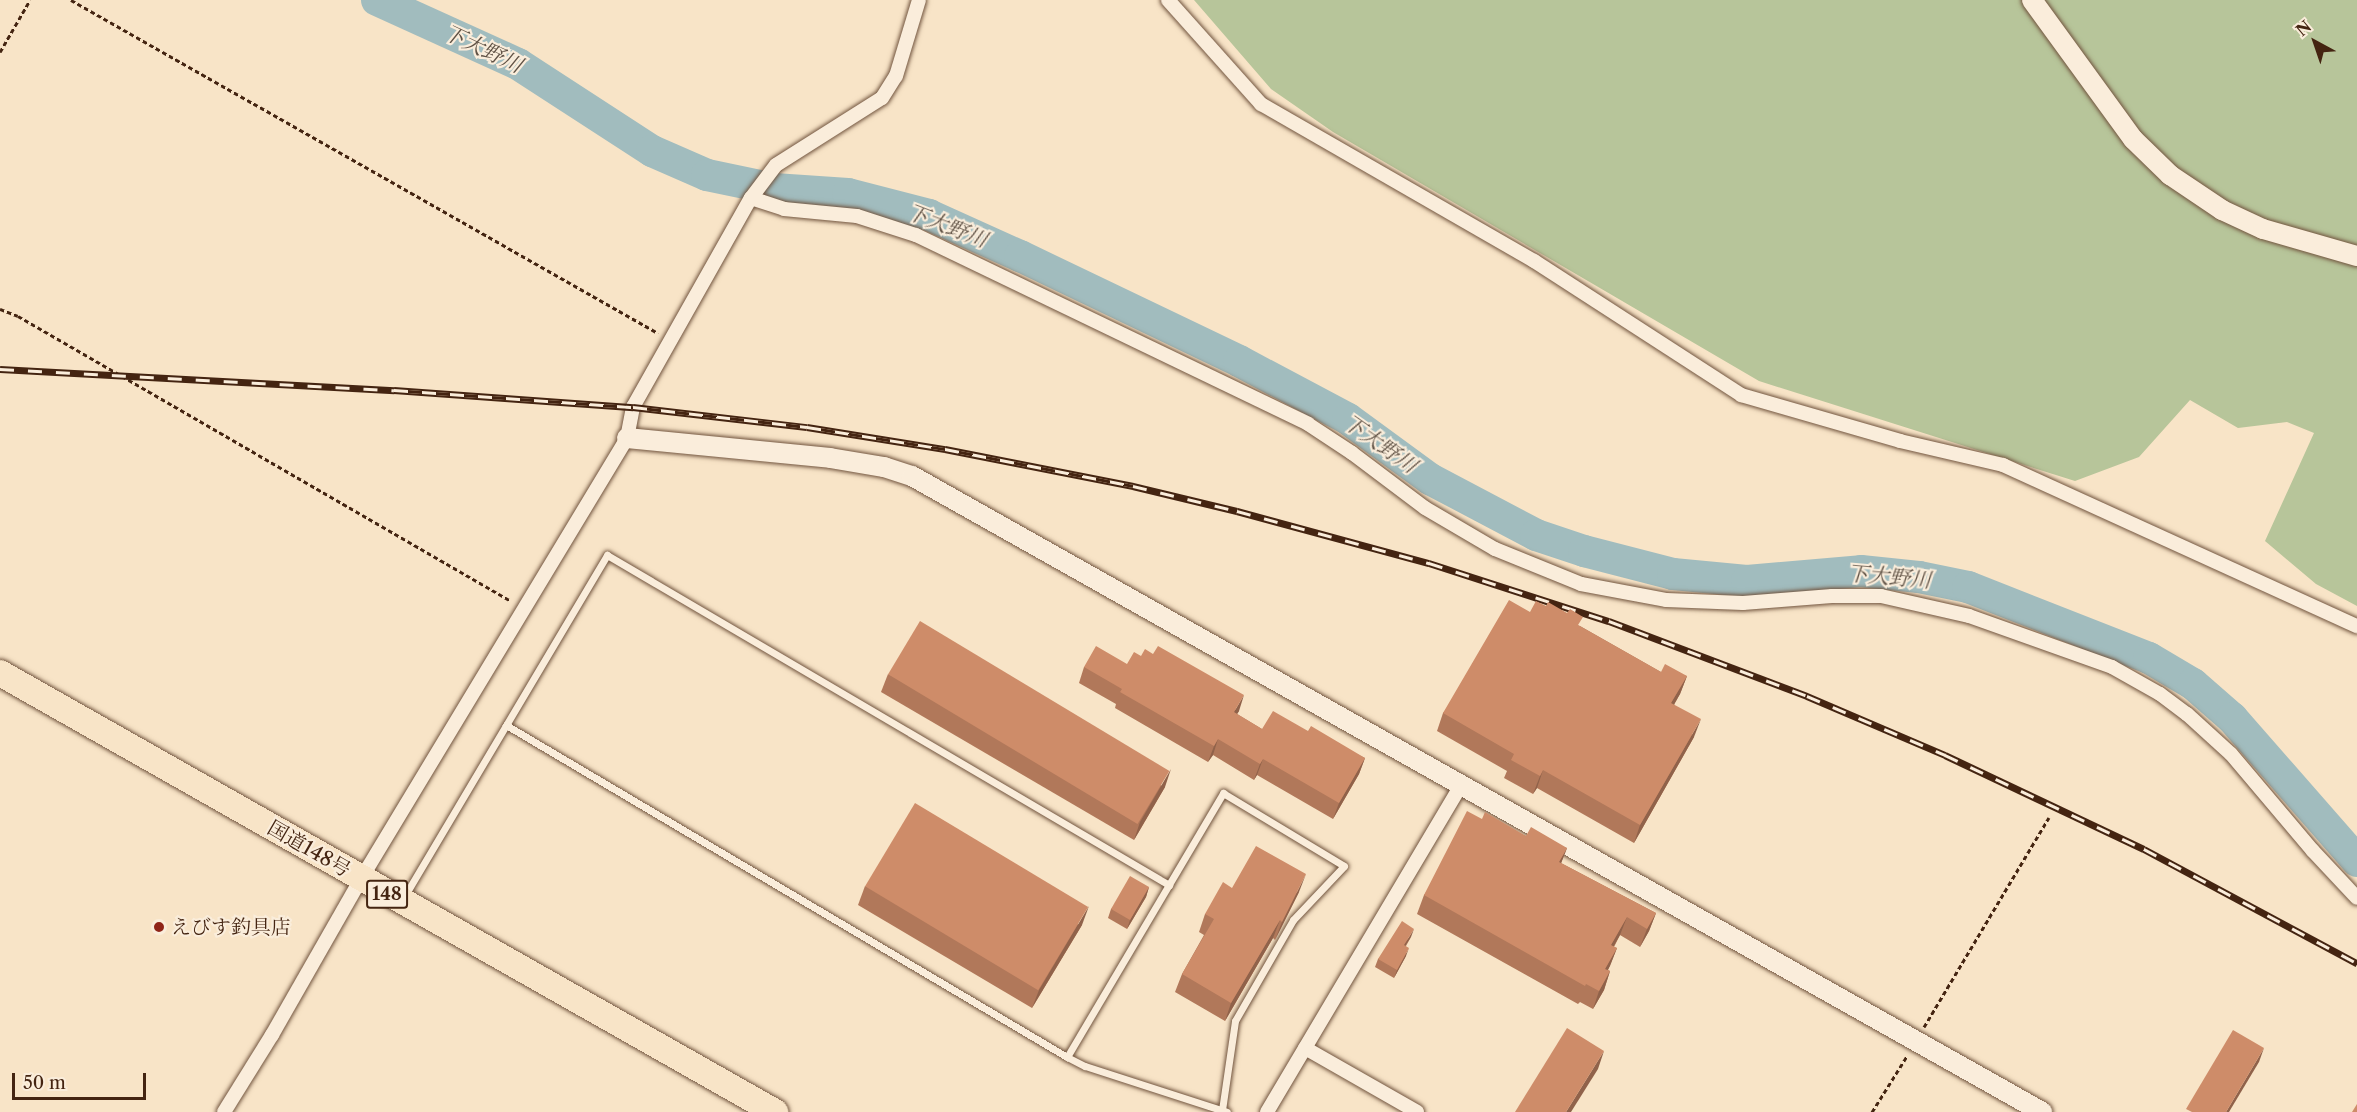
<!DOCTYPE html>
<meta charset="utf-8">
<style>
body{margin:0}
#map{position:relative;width:2357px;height:1112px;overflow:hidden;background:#f8e4c7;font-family:"Libre Caslon Text","Noto Serif JP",serif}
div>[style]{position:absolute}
.green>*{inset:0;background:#b7c59a}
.river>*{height:32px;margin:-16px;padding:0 16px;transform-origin:16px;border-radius:16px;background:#a1bcbe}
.path>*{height:3px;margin-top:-1.5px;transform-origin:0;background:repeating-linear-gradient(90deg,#442411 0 4.5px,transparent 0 7.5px)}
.roads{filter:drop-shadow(0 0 2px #71543e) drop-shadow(0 0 2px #71543e)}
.lane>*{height:7px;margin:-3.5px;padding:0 3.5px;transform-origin:3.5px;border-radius:3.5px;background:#faeddb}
.street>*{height:14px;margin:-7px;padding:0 7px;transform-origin:7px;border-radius:7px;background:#faeddb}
.secondary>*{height:20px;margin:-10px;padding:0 10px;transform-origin:10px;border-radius:10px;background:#faeddb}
.highway>*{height:26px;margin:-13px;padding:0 13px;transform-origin:13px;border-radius:13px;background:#f8e4c7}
.rail>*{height:7px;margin-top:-3.5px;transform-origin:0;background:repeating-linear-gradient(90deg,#faeddb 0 14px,#442411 0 28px);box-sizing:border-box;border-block:2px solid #442411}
.wall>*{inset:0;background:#b1785a}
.shaded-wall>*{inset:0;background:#90624a}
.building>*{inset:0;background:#ce8c69;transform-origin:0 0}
.dots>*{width:16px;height:16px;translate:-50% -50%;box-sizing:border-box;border:3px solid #faeddb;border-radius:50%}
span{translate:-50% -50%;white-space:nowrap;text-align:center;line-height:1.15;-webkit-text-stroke:4.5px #faeddb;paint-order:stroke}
.shield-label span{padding:2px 4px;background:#faeddb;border:2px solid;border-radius:4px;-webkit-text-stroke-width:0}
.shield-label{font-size:18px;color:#442411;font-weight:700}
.street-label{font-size:20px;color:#442411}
.poi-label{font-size:20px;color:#442411}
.left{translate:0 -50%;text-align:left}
.water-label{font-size:21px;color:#605245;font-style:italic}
.north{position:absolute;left:2285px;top:12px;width:60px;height:60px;-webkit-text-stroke:4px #faeddb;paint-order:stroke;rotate:320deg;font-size:16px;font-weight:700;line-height:24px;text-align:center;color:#442411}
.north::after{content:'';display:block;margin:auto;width:21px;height:27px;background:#442411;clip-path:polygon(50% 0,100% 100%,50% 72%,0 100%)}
.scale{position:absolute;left:12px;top:1073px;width:134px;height:27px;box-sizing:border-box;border:3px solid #442411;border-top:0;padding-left:8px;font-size:18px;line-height:21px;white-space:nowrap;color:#442411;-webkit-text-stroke:4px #faeddb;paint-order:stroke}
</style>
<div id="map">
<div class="green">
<div style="clip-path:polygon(1194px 0,2357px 0,2357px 606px,2316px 584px,2265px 541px,2314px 433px,2287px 422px,2238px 428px,2190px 400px,2139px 457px,2075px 481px,1759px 381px,1333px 132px,1271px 89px)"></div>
</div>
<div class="river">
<div style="left:377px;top:0;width:155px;rotate:24.4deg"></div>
<div style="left:518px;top:64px;width:160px;rotate:33deg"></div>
<div style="left:652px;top:151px;width:60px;rotate:23.6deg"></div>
<div style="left:707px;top:175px;width:68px;rotate:11.8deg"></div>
<div style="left:774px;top:189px;width:74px;rotate:3.9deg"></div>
<div style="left:848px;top:194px;width:84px;rotate:14.5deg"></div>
<div style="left:929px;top:215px;width:100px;rotate:24.3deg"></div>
<div style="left:1020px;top:256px;width:243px;rotate:25.6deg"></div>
<div style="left:1239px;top:361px;width:123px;rotate:28deg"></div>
<div style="left:1348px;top:419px;width:102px;rotate:36.2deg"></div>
<div style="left:1430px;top:479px;width:120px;rotate:27.8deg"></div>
<div style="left:1536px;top:535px;width:51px;rotate:18.4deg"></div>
<div style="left:1584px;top:551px;width:92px;rotate:14.5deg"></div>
<div style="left:1673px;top:574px;width:74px;rotate:5.4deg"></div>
<div style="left:1747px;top:581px;width:114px;rotate:-5deg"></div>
<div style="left:1861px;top:571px;width:58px;rotate:5.9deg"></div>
<div style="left:1919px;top:577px;width:50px;rotate:11.5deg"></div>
<div style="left:1968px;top:587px;width:194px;rotate:21.4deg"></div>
<div style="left:2149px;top:658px;width:51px;rotate:30.6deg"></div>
<div style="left:2193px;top:684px;width:52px;rotate:41.1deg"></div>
<div style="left:2232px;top:718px;width:190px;rotate:48.8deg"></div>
</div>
<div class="path">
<div style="left:71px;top:0;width:675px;rotate:29.57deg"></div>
<div style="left:0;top:52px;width:60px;rotate:-60deg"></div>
<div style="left:0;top:309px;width:19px;rotate:21deg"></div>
<div style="left:18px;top:316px;width:569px;rotate:30.03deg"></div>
<div style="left:1924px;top:1027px;width:244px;rotate:-59.2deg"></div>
<div style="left:1872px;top:1112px;width:66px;rotate:-58deg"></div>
</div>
<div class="roads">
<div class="lane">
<div style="left:506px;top:725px;width:652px;rotate:30.62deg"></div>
<div style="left:1067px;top:1057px;width:20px;rotate:27deg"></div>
<div style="left:1085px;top:1066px;width:149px;rotate:17.9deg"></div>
<div style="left:404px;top:897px;width:398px;rotate:-59.3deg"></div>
<div style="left:607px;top:555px;width:652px;rotate:30.42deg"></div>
<div style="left:1067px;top:1057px;width:307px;rotate:-59.4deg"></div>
<div style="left:1223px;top:793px;width:141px;rotate:31.1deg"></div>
<div style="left:1344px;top:866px;width:74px;rotate:133.4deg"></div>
<div style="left:1293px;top:920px;width:116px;rotate:119.9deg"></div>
<div style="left:1235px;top:1021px;width:90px;rotate:98.3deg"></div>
</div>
<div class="street">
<div style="left:1168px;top:0;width:140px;rotate:48.2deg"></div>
<div style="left:1261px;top:104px;width:315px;rotate:29.9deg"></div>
<div style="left:1534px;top:261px;width:247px;rotate:32.9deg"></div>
<div style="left:1741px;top:395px;width:166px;rotate:16.1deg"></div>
<div style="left:1900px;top:441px;width:106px;rotate:13.1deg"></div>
<div style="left:2003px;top:465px;width:389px;rotate:24.5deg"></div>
<div style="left:751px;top:198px;width:35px;rotate:18deg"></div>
<div style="left:784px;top:209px;width:73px;rotate:5.5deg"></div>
<div style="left:857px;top:216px;width:62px;rotate:17.9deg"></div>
<div style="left:916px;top:235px;width:435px;rotate:25.7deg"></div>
<div style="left:1308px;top:424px;width:53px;rotate:33.4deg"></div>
<div style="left:1352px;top:453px;width:91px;rotate:37deg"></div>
<div style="left:1425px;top:508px;width:81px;rotate:30.4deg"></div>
<div style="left:1495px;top:549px;width:93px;rotate:22.1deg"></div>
<div style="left:1581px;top:584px;width:86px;rotate:10.7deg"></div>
<div style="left:1666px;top:600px;width:77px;rotate:2.2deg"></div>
<div style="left:1743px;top:603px;width:89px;rotate:-4.5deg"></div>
<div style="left:1832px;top:596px;width:49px"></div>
<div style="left:1881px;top:596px;width:90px;rotate:12.8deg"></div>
<div style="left:1969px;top:616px;width:152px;rotate:19.6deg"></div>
<div style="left:2112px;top:667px;width:55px;rotate:29.4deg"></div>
<div style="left:2160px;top:694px;width:34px;rotate:37deg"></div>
<div style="left:2187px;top:714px;width:59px;rotate:42.3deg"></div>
<div style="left:2231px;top:754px;width:127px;rotate:49.8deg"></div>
<div style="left:2313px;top:851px;width:64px;rotate:46.9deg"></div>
<div style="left:1305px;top:1048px;width:129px;rotate:29.7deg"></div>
<div style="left:224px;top:1112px;width:91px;rotate:-58.1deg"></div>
<div style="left:272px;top:1035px;width:180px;rotate:-60.3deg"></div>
<div style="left:361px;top:879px;width:515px;rotate:-58.9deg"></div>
<div style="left:627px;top:438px;width:32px;rotate:-79deg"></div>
<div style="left:633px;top:407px;width:240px;rotate:-60.6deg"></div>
<div style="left:751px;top:198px;width:41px;rotate:-52.9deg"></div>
<div style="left:776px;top:165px;width:125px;rotate:-32.3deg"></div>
<div style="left:882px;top:98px;width:26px;rotate:-58deg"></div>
<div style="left:896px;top:76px;width:79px;rotate:-73.2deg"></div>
<div style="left:1267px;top:1112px;width:380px;rotate:-59.3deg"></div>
</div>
<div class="secondary">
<div style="left:2032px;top:0;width:172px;rotate:54deg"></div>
<div style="left:2133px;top:139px;width:52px;rotate:44.2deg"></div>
<div style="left:2170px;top:175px;width:63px;rotate:33.9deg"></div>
<div style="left:2222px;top:210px;width:45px;rotate:24.9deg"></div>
<div style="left:2263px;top:229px;width:98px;rotate:16deg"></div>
<div style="left:627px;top:438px;width:204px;rotate:5.6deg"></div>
<div style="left:830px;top:458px;width:55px;rotate:9.5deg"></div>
<div style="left:884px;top:467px;width:29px;rotate:18deg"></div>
<div style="left:912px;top:476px;width:1297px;rotate:29.37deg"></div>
</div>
<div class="highway">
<div style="left:0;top:673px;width:891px;rotate:29.53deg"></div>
</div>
</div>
<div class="rail">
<div style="left:0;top:369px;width:395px;rotate:3.1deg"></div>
<div style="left:394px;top:390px;width:240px;rotate:4.1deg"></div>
<div style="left:633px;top:407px;width:175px;rotate:6.6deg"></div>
<div style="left:807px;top:427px;width:140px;rotate:9.1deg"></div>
<div style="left:945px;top:449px;width:192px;rotate:11.1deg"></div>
<div style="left:1133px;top:486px;width:107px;rotate:13.5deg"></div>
<div style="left:1237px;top:511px;width:199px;rotate:15.2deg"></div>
<div style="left:1429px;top:563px;width:189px;rotate:17.9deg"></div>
<div style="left:1609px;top:621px;width:212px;rotate:20.7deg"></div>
<div style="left:1807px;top:696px;width:150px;rotate:23.1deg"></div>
<div style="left:1945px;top:755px;width:220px;rotate:25.3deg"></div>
<div style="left:2144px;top:849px;width:242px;rotate:28.2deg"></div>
</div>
<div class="wall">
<div style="clip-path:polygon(1530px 612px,1580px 626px,1661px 672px,1687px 676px,1680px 694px,1674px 704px,1694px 737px,1634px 843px,1537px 788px,1533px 794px,1504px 778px,1507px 771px,1437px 731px,1443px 713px)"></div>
<div style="clip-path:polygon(1127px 664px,1239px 711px,1237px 714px,1262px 729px,1308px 731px,1365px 758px,1359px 774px,1333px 819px,1257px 775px,1254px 780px,1213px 755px,1208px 762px,1115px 708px,1116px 704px,1079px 683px,1084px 667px)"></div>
<div style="clip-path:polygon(888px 674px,1165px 787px,1134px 840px,881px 692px)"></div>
<div style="clip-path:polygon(1482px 819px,1526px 836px,1567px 848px,1561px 863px,1656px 913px,1649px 931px,1640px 947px,1620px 935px,1614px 947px,1617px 948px,1608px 970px,1610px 971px,1604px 990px,1593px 1009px,1580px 1002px,1578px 1004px,1417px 914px,1424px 895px)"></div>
<div style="clip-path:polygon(865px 886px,1082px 925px,1032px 1008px,858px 905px)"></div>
<div style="clip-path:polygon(1149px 887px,1146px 897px,1127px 929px,1108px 918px,1111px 909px)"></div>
<div style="clip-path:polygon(1299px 892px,1275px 940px,1273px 938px,1225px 1021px,1175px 992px,1182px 974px,1204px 935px,1199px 932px,1205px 914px)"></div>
<div style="clip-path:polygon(1411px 937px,1406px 946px,1406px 956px,1394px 978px,1375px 967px,1378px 959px)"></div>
</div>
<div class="shaded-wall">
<div style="clip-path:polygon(1687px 676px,1680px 694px,1665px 721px,1671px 703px)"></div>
<div style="clip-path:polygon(1244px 695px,1239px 711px,1228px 728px,1234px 712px)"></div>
<div style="clip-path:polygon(1701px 719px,1694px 737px,1634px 843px,1640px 825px)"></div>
<div style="clip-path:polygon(1218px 739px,1213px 755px,1208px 762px,1214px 746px)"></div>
<div style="clip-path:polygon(1365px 758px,1359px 774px,1333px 819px,1339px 803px)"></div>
<div style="clip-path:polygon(1263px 759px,1257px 775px,1254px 780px,1260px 764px)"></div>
<div style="clip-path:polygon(1171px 769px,1165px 787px,1134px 840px,1140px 822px)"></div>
<div style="clip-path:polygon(1543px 770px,1537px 788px,1533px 794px,1540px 776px)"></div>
<div style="clip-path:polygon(1567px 848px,1560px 866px,1559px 862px)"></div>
<div style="clip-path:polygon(1306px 874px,1299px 892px,1275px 940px,1282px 922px)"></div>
<div style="clip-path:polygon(1149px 887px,1146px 897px,1127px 929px,1130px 920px)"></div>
<div style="clip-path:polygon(1089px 906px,1082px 925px,1032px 1008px,1039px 990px)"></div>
<div style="clip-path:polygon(1656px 913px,1649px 931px,1640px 947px,1647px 929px)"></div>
<div style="clip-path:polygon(1627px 917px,1620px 935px,1604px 963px,1611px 945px)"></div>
<div style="clip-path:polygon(1280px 920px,1273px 938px,1225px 1021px,1231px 1003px)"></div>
<div style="clip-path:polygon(1414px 929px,1411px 937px,1401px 952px,1404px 945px)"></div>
<div style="clip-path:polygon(1409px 948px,1406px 956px,1394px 978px,1397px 970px)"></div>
<div style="clip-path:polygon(1617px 948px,1610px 966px,1598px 987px,1605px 969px)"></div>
<div style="clip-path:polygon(1610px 971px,1604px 990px,1593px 1009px,1599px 991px)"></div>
<div style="clip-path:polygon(2264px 1048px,2259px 1062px,2229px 1112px,2226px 1112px)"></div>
<div style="clip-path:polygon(1604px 1051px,1598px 1069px,1571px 1112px,1566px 1112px)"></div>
</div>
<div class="building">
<div style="clip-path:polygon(1509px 600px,1530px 612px,1536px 601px,1546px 606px,1548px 602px,1567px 613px,1570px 609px,1583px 617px,1578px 625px,1661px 672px,1665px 664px,1687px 676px,1671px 703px,1701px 719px,1640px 825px,1543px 770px,1540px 776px,1511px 760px,1514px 754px,1443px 713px)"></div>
<div style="left:920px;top:621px;width:291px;height:62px;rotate:31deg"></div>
<div style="clip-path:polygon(1096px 646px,1127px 664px,1134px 652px,1141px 656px,1145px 649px,1153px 654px,1158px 646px,1244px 695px,1234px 712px,1262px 729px,1273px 711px,1308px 731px,1311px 726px,1365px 758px,1339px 803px,1263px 759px,1260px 764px,1218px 739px,1214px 746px,1120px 692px,1122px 689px,1084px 667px)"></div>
<div style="left:915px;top:803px;width:202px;height:97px;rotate:31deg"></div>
<div style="clip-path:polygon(1467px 811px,1482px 819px,1485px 812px,1526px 836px,1531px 827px,1567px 848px,1559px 862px,1656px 913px,1647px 929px,1627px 917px,1611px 945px,1617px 948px,1605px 969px,1610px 971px,1599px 991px,1586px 984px,1585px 986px,1424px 895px)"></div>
<div style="clip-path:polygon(1256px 846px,1306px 874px,1282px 922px,1280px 920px,1231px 1003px,1182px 974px,1214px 919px,1205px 914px,1223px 882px,1232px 888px)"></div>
<div style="left:1130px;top:876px;width:22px;height:38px;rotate:30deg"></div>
<div style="clip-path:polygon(1402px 921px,1414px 929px,1404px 945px,1409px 948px,1397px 970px,1378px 959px)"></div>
<div style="clip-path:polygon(1567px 1028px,1604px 1051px,1566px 1112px,1515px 1112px)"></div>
<div style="clip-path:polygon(2233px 1030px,2264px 1048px,2226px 1112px,2192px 1112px,2186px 1109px)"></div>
<div style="clip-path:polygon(2357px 1104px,2357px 1112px,2352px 1112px)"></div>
</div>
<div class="dots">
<div style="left:159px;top:927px;background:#8f2418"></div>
</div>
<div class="shield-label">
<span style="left:387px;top:894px">148</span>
</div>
<div class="street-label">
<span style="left:309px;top:849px;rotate:30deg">国道148号</span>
</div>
<div class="poi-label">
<span class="left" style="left:171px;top:927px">えびす釣具店</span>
</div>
<div class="water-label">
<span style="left:483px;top:49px;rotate:25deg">下大野川</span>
<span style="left:947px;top:226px;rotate:21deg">下大野川</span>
<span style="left:1380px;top:444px;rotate:35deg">下大野川</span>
<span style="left:1889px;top:577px;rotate:5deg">下大野川</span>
</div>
<div class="north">N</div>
<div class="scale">50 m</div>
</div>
